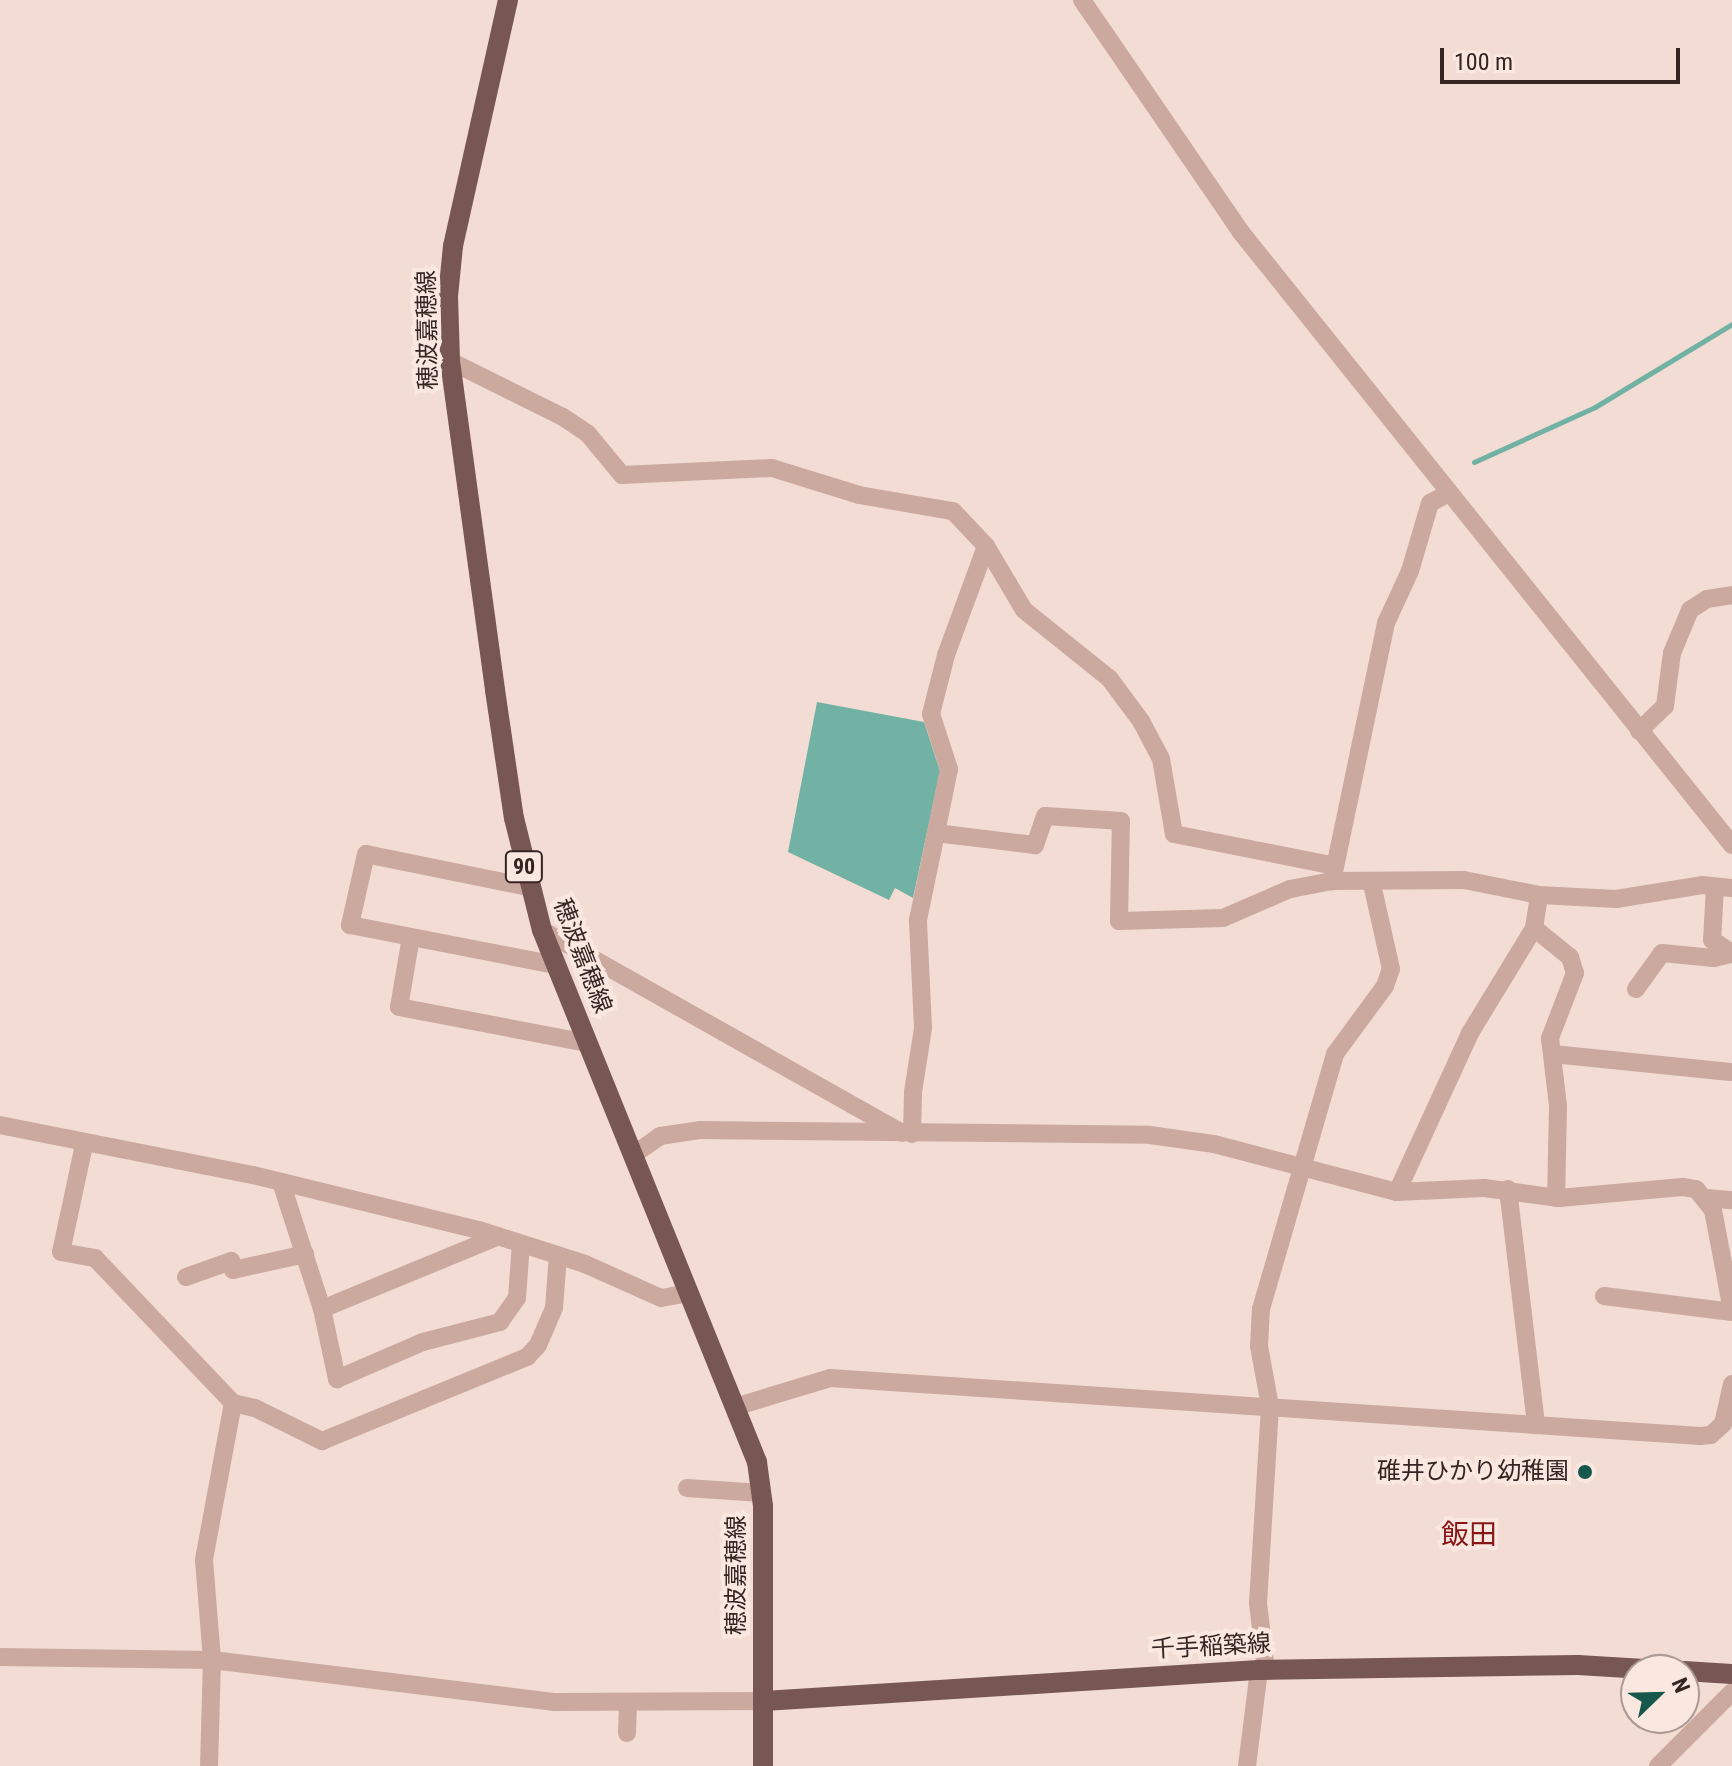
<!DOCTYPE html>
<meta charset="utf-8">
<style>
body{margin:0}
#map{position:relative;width:1732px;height:1766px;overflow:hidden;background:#f2dcd4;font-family:"Roboto Condensed","Noto Sans JP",sans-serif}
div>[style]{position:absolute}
.water>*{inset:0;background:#71b2a4}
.stream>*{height:5px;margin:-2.5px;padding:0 2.5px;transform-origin:2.5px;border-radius:2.5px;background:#71b2a4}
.minor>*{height:18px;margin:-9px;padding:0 9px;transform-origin:9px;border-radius:9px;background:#cba99f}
.major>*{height:20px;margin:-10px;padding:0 10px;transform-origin:10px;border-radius:10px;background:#775653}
.dots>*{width:22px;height:22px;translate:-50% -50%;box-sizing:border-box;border:4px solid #fae8e0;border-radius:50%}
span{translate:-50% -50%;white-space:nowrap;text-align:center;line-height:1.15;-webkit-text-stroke:8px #fae8e0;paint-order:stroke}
.shield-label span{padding:2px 6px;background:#fae8e0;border:2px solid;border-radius:6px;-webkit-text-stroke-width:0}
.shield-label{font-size:22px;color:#342523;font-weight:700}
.street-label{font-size:24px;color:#342523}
.poi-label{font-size:24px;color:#342523}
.right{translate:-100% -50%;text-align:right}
.quarter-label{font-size:28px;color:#891617}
.north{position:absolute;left:1620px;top:1654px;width:80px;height:80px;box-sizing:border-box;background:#fae8e0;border:2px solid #ab9a94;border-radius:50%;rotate:67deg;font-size:22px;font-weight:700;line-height:32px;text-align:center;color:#342523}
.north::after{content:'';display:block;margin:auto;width:28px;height:36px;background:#16584c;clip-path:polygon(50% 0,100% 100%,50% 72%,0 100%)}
.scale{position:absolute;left:1440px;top:48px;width:240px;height:36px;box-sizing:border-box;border:4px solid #342523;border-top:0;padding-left:10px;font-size:24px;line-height:28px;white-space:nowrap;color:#342523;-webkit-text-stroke:6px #fae8e0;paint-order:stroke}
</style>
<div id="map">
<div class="water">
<div style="clip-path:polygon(817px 702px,924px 722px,940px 771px,913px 898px,895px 888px,889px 900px,788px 852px)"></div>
</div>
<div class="stream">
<div style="left:1474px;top:462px;width:133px;rotate:-24.4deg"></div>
<div style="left:1595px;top:407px;width:160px;rotate:-31.2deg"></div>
</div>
<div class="minor">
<div style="left:1082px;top:0;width:280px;rotate:55.6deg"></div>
<div style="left:1240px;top:231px;width:787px;rotate:51.29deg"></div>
<div style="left:450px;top:361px;width:126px;rotate:26.4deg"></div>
<div style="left:563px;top:417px;width:30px;rotate:34deg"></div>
<div style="left:588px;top:434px;width:53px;rotate:50.3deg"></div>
<div style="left:622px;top:475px;width:150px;rotate:-2.7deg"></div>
<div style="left:772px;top:468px;width:91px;rotate:17.2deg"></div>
<div style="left:859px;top:495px;width:95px;rotate:9.7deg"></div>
<div style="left:953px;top:511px;width:48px;rotate:46.7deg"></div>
<div style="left:1447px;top:494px;width:19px;rotate:152deg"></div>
<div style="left:1430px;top:503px;width:71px;rotate:106.4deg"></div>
<div style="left:1410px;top:571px;width:57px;rotate:114.8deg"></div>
<div style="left:1386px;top:623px;width:264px;rotate:101.8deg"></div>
<div style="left:1332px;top:881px;width:132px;rotate:-0.4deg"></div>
<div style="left:1464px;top:880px;width:76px;rotate:11.3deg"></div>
<div style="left:1539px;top:895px;width:77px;rotate:3deg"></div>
<div style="left:1616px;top:899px;width:87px;rotate:-9.2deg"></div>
<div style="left:1702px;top:885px;width:30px;rotate:6deg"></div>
<div style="left:1639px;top:731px;width:36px;rotate:-44deg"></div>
<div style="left:1665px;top:706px;width:53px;rotate:-82.5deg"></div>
<div style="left:1672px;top:653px;width:47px;rotate:-67.3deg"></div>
<div style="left:1690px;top:610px;width:20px;rotate:-33deg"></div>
<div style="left:1707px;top:599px;width:25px;rotate:-9deg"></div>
<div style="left:1332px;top:881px;width:43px;rotate:169.2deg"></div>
<div style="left:1290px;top:889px;width:73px;rotate:156.6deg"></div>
<div style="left:1223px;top:918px;width:104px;rotate:178.3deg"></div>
<div style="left:1119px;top:921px;width:100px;rotate:-88.9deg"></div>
<div style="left:1121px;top:821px;width:76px;rotate:-176.2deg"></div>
<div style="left:1045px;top:816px;width:31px;rotate:109deg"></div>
<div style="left:1035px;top:845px;width:100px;rotate:-173.1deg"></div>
<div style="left:936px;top:833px;width:65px;rotate:-78.5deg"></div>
<div style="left:949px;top:769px;width:58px;rotate:-108.1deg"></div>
<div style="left:931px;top:714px;width:61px;rotate:-75.7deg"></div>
<div style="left:946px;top:655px;width:116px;rotate:-69.8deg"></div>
<div style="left:986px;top:546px;width:74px;rotate:59.3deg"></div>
<div style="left:1024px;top:610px;width:109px;rotate:38.7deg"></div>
<div style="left:1109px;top:678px;width:54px;rotate:53.3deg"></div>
<div style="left:1141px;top:721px;width:43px;rotate:62.2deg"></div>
<div style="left:1161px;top:759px;width:76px;rotate:80.2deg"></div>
<div style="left:1174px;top:834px;width:164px;rotate:11.2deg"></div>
<div style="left:528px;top:887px;width:165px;rotate:-168.5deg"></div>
<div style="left:366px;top:854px;width:73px;rotate:102.7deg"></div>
<div style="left:350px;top:925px;width:210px;rotate:11deg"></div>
<div style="left:1715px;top:887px;width:53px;rotate:93.2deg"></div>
<div style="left:1712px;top:940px;width:24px;rotate:33deg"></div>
<div style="left:1534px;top:928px;width:46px;rotate:38.9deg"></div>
<div style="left:1570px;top:957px;width:17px;rotate:73deg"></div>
<div style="left:1575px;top:973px;width:70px;rotate:111deg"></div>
<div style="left:1550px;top:1038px;width:68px;rotate:83.3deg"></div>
<div style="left:1558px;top:1106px;width:92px;rotate:91.2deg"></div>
<div style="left:542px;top:930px;width:413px;rotate:29.4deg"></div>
<div style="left:411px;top:937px;width:71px;rotate:99.7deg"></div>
<div style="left:399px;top:1007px;width:191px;rotate:10.8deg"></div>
<div style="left:1636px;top:989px;width:44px;rotate:-54.2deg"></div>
<div style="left:1662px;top:953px;width:52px;rotate:5.5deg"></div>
<div style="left:1714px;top:958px;width:18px;rotate:-13deg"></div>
<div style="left:1553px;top:1054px;width:178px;rotate:5.8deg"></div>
<div style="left:0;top:1125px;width:258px;rotate:11.2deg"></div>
<div style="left:253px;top:1175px;width:233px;rotate:13.7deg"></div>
<div style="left:479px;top:1230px;width:111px;rotate:17.8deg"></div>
<div style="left:585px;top:1264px;width:83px;rotate:24.1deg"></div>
<div style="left:661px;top:1298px;width:29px;rotate:-10deg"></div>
<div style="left:912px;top:1134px;width:42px;rotate:-88.6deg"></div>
<div style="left:913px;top:1092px;width:65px;rotate:-81.1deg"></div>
<div style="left:923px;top:1028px;width:108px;rotate:-92.7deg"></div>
<div style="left:918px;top:920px;width:89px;rotate:-78.3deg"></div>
<div style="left:84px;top:1145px;width:109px;rotate:102.1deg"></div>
<div style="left:61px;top:1252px;width:35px;rotate:10deg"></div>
<div style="left:95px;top:1258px;width:200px;rotate:46.4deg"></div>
<div style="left:233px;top:1403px;width:160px;rotate:100.5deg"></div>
<div style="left:204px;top:1560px;width:100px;rotate:85.4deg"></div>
<div style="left:212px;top:1660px;width:106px;rotate:91.6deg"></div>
<div style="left:633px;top:1155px;width:33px;rotate:-35deg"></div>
<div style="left:660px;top:1136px;width:40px;rotate:-8.5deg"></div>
<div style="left:700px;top:1130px;width:450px;rotate:0.6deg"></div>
<div style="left:1150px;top:1135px;width:65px;rotate:8deg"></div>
<div style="left:1214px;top:1144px;width:189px;rotate:14.7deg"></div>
<div style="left:1397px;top:1192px;width:87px;rotate:-2.6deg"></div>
<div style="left:1484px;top:1188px;width:76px;rotate:7.6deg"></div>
<div style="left:1559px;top:1198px;width:124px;rotate:-5.1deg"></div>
<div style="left:1683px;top:1187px;width:13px;rotate:9deg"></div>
<div style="left:1696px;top:1189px;width:27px;rotate:51deg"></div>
<div style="left:1713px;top:1210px;width:103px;rotate:79.3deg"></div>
<div style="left:281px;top:1182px;width:133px;rotate:72.1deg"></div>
<div style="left:322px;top:1309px;width:191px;rotate:-22.4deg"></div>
<div style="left:1508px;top:1189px;width:238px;rotate:83.2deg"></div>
<div style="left:1397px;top:1192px;width:175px;rotate:-65.3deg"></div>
<div style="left:1470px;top:1033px;width:123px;rotate:-58.6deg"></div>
<div style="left:1534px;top:928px;width:33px;rotate:-81deg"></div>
<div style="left:1707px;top:1198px;width:25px;rotate:5deg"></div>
<div style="left:186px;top:1277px;width:48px;rotate:-19.6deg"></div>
<div style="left:231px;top:1261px;width:9px;rotate:77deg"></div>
<div style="left:233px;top:1270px;width:74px;rotate:-12.5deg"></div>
<div style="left:1604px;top:1296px;width:129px;rotate:7.1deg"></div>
<div style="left:322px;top:1309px;width:72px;rotate:77.9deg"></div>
<div style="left:337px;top:1379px;width:94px;rotate:-23.3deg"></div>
<div style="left:423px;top:1342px;width:80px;rotate:-14.6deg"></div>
<div style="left:500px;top:1322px;width:29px;rotate:-55deg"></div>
<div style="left:517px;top:1298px;width:54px;rotate:-85.8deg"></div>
<div style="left:233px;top:1403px;width:23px;rotate:13deg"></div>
<div style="left:255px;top:1408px;width:75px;rotate:26.2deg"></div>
<div style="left:322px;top:1441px;width:222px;rotate:-22.3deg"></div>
<div style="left:527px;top:1357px;width:16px;rotate:-47deg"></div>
<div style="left:538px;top:1345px;width:40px;rotate:-66.6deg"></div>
<div style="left:554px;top:1308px;width:53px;rotate:-85.7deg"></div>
<div style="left:738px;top:1406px;width:96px;rotate:-16.9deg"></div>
<div style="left:830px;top:1378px;width:872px;rotate:3.81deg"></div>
<div style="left:1700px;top:1436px;width:11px;rotate:-5deg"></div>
<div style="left:1711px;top:1435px;width:16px;rotate:-43deg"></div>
<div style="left:1723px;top:1424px;width:41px;rotate:-77.3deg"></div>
<div style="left:687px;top:1488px;width:74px;rotate:3.9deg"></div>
<div style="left:0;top:1657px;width:212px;rotate:0.8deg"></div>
<div style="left:212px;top:1660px;width:344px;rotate:7deg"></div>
<div style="left:553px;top:1702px;width:211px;rotate:-0.3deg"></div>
<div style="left:1266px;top:1670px;width:67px;rotate:-96.8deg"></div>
<div style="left:1258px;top:1603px;width:197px;rotate:-86.5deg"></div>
<div style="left:1270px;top:1406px;width:61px;rotate:-100.4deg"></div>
<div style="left:1259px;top:1346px;width:37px;rotate:-87deg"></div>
<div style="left:1261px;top:1309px;width:266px;rotate:-73.8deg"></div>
<div style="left:1335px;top:1054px;width:84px;rotate:-53.7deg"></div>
<div style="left:1385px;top:986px;width:18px;rotate:-71deg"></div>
<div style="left:1391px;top:969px;width:87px;rotate:-102.6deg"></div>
<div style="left:627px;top:1733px;width:31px;rotate:-88deg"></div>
<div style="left:1247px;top:1766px;width:97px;rotate:-82.9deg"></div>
<div style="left:1658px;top:1766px;width:105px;rotate:-45deg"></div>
</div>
<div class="major">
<div style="left:508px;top:0;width:252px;rotate:102.6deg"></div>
<div style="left:453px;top:246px;width:50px;rotate:95.7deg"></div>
<div style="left:448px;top:296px;width:65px;rotate:88.2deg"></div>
<div style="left:450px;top:361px;width:332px;rotate:82.2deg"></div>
<div style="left:495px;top:690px;width:129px;rotate:81.6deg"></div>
<div style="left:514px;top:818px;width:115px;rotate:76deg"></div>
<div style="left:542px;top:930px;width:574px;rotate:67.99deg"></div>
<div style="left:757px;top:1462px;width:44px;rotate:82.2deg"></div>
<div style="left:763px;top:1506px;width:260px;rotate:90deg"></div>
<div style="left:1684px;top:1671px;width:48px;rotate:3.6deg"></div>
<div style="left:764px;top:1701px;width:496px;rotate:-3.6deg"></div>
<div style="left:1259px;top:1670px;width:319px;rotate:-0.9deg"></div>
<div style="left:1578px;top:1665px;width:83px;rotate:3.4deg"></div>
</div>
<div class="dots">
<div style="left:1585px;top:1472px;background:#16584c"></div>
</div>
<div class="shield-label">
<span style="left:524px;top:867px">90</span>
</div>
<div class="street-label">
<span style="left:428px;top:330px;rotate:-91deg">穂波嘉穂線</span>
<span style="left:582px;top:956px;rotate:69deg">穂波嘉穂線</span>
<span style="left:737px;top:1575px;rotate:-90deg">穂波嘉穂線</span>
<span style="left:1211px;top:1647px;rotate:-3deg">千手稲築線</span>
</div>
<div class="poi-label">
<span class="right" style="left:1569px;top:1472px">碓井ひかり幼稚園</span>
</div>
<div class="quarter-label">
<span style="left:1469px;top:1535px">飯田</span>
</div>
<div class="north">N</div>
<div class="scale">100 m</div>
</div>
